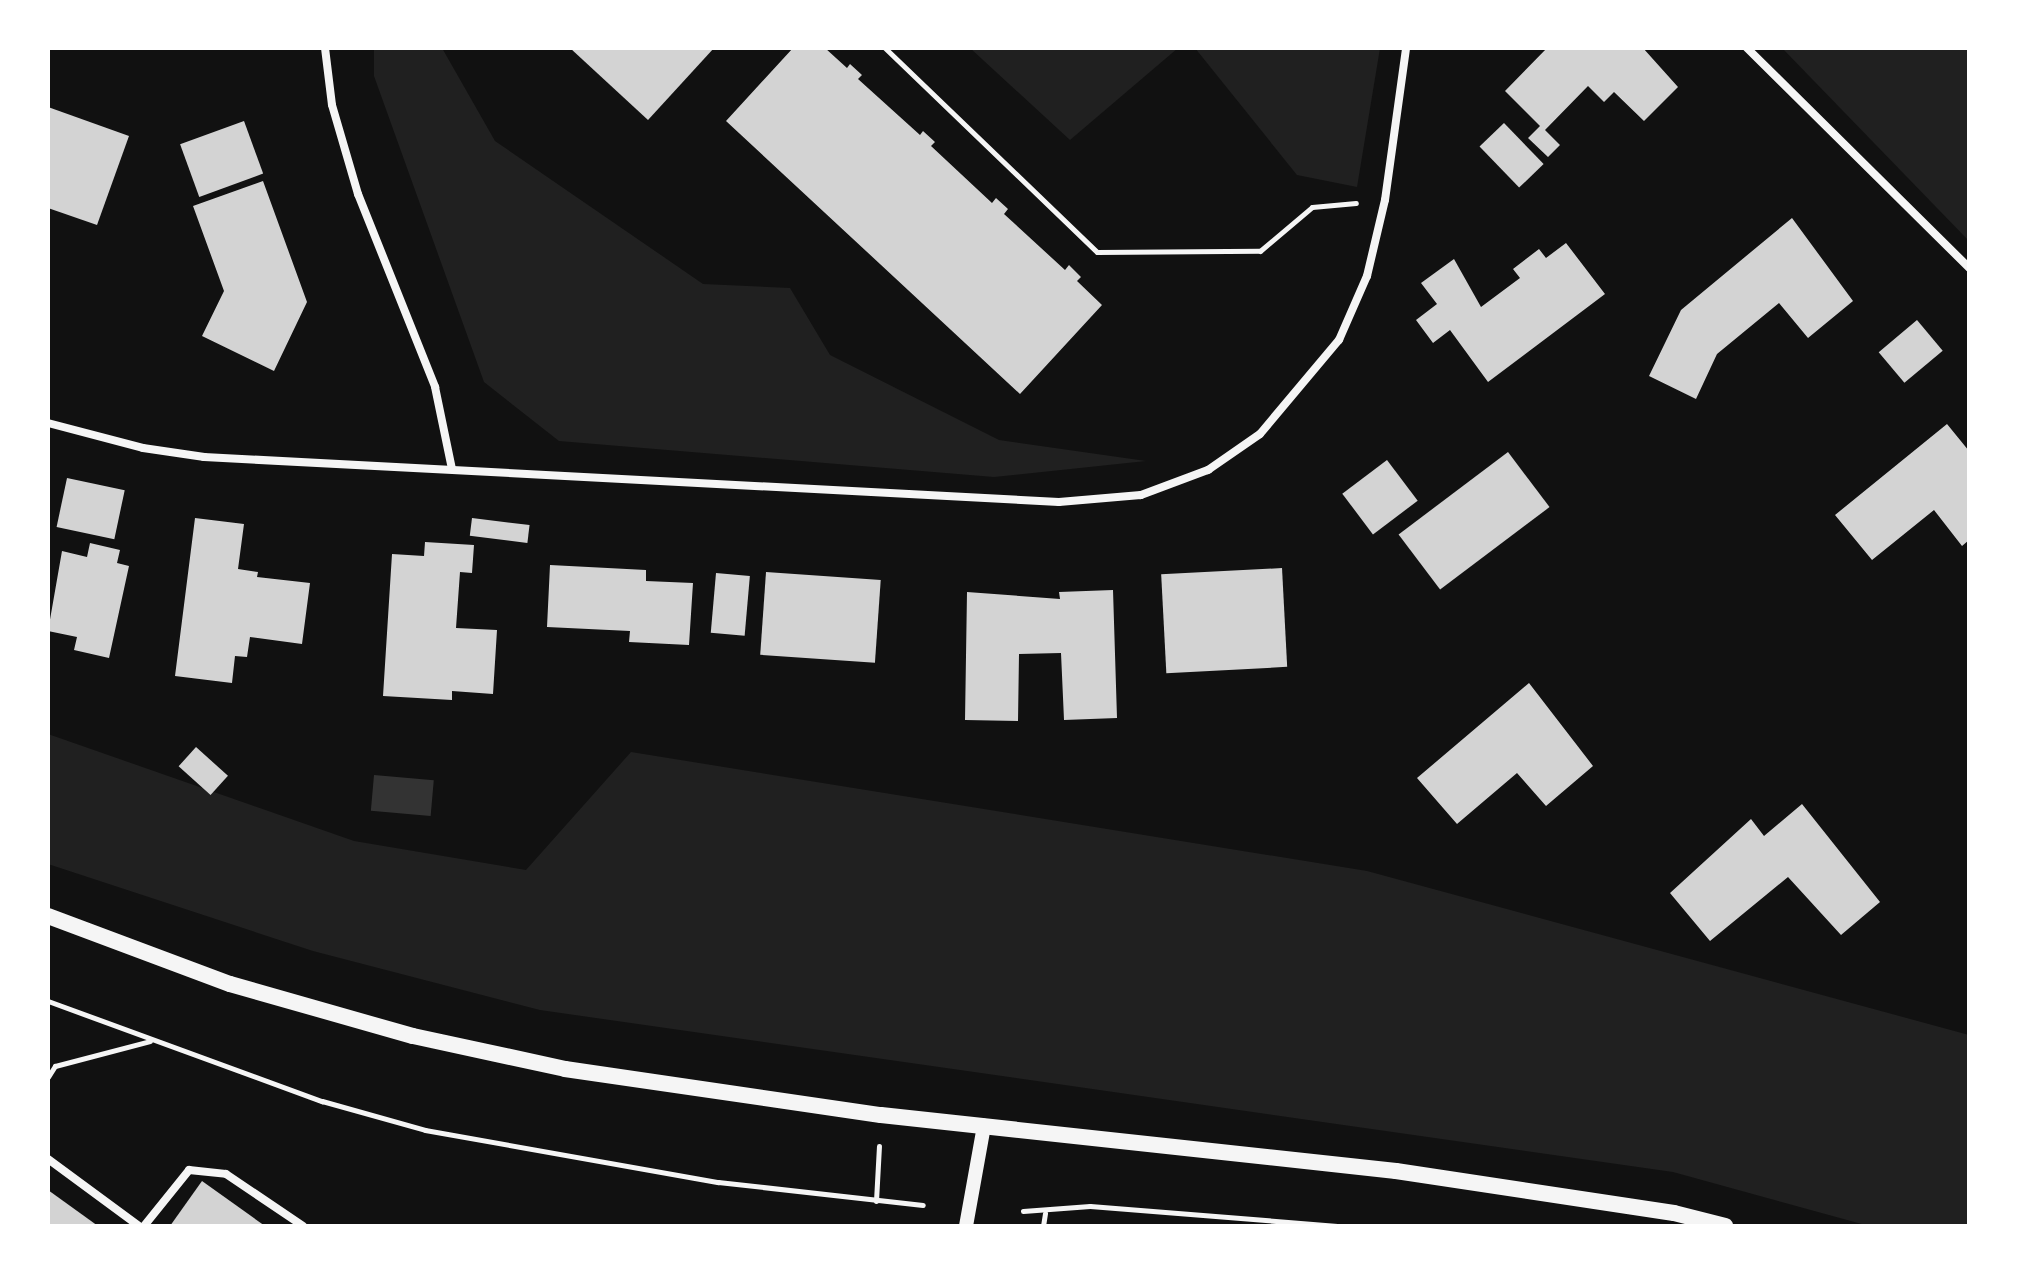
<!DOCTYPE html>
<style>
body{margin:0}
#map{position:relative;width:2017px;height:1274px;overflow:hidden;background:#111;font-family:"PT Sans Narrow",sans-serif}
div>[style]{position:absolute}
.green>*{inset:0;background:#202020}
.water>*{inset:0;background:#333;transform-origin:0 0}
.building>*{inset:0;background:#d3d3d3;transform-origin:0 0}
.path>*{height:5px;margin:-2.5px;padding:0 2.5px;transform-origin:2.5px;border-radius:2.5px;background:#f5f5f5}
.minor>*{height:8px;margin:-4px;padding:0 4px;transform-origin:4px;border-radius:4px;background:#f5f5f5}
.tertiary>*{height:14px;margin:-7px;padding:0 7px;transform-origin:7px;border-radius:7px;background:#f5f5f5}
.secondary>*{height:16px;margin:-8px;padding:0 8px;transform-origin:8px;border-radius:8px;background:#f5f5f5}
span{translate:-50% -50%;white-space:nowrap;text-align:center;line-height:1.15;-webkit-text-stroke:8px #fff;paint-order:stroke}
.frame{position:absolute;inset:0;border:50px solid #fff;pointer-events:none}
</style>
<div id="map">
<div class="green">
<div style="clip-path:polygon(374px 48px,442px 48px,495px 141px,703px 284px,790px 288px,830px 355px,999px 440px,1146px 461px,994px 477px,559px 441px,484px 382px,374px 76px)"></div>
<div style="clip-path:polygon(970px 48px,1178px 48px,1070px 140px)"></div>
<div style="clip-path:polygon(1195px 48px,1380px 48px,1357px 187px,1297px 175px)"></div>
<div style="clip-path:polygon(1782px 48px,1969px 48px,1969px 241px)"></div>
<div style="clip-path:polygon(48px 734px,354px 841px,526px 870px,631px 752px,1367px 871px,1969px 1035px,1969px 1226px,1869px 1226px,1673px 1172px,540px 1010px,313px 951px,48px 864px)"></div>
</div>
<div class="water">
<div style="left:374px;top:775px;width:60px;height:36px;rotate:5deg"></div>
</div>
<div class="building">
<div style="clip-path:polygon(570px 48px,714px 48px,648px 120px)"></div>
<div style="clip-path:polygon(793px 48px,825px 48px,847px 68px,850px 64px,862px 75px,858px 79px,920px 135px,923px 131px,935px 142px,931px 146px,992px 203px,996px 198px,1008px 209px,1004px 214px,1065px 270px,1069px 265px,1081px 277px,1077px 281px,1102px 305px,1020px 394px,726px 121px)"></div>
<div style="clip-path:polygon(1547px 48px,1643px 48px,1678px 87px,1644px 121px,1614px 92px,1604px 102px,1588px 86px,1545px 130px,1560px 145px,1548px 157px,1528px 138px,1540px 126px,1505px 91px)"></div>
<div style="clip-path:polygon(48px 107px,129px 136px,97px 225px,48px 208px)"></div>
<div style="left:244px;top:121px;width:56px;height:68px;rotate:70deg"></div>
<div style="left:1504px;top:123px;width:57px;height:34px;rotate:46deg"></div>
<div style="clip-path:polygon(263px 181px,307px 302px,274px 371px,202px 336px,224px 291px,193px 206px)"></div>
<div style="clip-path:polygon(1792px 218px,1853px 301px,1808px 338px,1779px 303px,1717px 354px,1696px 399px,1649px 376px,1681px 310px)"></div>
<div style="clip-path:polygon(1566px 243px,1605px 294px,1488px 382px,1450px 330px,1433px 343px,1416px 320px,1437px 304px,1421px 283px,1454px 259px,1481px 307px,1520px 278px,1513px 269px,1539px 249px,1546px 258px)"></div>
<div style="left:1917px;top:320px;width:40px;height:50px;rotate:50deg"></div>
<div style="clip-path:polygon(1947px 424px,1969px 451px,1969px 540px,1962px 546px,1934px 510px,1872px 560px,1835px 515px)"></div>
<div style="left:1508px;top:452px;width:69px;height:137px;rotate:53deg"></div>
<div style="left:1387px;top:460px;width:51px;height:56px;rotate:53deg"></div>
<div style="left:67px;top:478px;width:59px;height:50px;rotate:12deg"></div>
<div style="clip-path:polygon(195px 518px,244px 524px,238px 569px,258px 572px,257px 577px,310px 583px,302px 644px,250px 637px,247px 657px,235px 656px,232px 683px,175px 676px)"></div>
<div style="left:472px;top:518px;width:58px;height:18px;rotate:7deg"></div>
<div style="clip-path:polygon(425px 542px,474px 545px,472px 573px,460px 572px,456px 628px,497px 630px,493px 694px,452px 691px,452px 700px,383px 696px,392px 554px,424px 556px)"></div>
<div style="clip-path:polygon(90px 543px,120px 550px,117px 563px,129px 566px,109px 658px,74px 650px,77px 637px,48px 631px,62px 551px,87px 557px)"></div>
<div style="clip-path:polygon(550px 565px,646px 570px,646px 581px,693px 583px,689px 645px,629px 642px,630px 631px,547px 627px)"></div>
<div style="left:1282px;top:568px;width:99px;height:121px;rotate:87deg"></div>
<div style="left:766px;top:572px;width:115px;height:83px;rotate:4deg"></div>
<div style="left:716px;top:573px;width:34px;height:60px;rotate:5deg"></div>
<div style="clip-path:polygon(1113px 590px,1117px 718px,1064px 720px,1061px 653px,1019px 654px,1018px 721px,965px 720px,967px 592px,1060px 599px,1059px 592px)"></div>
<div style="clip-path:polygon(1529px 683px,1593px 766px,1546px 806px,1517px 773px,1457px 824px,1417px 778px)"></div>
<div style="left:196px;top:747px;width:43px;height:26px;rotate:42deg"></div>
<div style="clip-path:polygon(1802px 804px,1880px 902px,1841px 935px,1788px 877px,1710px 941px,1670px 893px,1751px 819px,1764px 836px)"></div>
<div style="clip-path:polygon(202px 1181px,265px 1226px,170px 1226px)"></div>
<div style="clip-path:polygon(48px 1190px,98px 1226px,48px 1226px)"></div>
</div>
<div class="path">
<div style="left:885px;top:48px;width:294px;rotate:43.9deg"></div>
<div style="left:1097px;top:252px;width:163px;rotate:-0.4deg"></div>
<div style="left:1260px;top:251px;width:68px;rotate:-40.2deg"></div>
<div style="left:1312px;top:207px;width:44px;rotate:-5.2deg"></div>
<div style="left:48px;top:1001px;width:292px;rotate:20.1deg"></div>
<div style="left:322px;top:1101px;width:107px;rotate:15.7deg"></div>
<div style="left:425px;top:1130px;width:298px;rotate:10.1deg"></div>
<div style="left:718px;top:1182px;width:206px;rotate:6.4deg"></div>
<div style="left:48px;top:1077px;width:13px;rotate:-58deg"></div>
<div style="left:55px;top:1066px;width:98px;rotate:-14.7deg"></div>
<div style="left:876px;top:1201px;width:55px;rotate:-86.9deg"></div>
<div style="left:1023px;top:1211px;width:67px;rotate:-4.3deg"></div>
<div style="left:1090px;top:1206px;width:248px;rotate:4.6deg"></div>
<div style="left:1043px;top:1226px;width:13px;rotate:-81deg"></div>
</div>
<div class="minor">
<div style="left:325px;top:48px;width:57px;rotate:83deg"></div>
<div style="left:332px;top:105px;width:93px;rotate:73.7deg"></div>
<div style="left:358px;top:194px;width:208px;rotate:68.2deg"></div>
<div style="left:435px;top:387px;width:84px;rotate:78.3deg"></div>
<div style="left:1747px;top:48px;width:313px;rotate:44.7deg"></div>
<div style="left:48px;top:423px;width:98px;rotate:14.7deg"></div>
<div style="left:143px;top:448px;width:62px;rotate:8.4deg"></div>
<div style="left:204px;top:457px;width:856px;rotate:3.01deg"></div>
<div style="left:1059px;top:502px;width:82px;rotate:-4.9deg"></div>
<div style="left:1141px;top:495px;width:72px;rotate:-20.5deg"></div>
<div style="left:1208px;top:470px;width:63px;rotate:-34.7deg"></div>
<div style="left:1260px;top:434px;width:123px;rotate:-50deg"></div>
<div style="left:1339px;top:340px;width:70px;rotate:-66.4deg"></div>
<div style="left:1367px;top:276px;width:78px;rotate:-76.7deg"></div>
<div style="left:1385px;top:200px;width:153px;rotate:-82.1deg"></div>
<div style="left:48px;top:1159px;width:113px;rotate:36.4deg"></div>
<div style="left:144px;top:1226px;width:72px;rotate:-51.2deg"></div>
<div style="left:189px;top:1170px;width:37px;rotate:6deg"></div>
<div style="left:226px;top:1174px;width:93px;rotate:34deg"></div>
</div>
<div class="tertiary">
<div style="left:966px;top:1226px;width:102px;rotate:-79.8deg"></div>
</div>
<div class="secondary">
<div style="left:48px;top:916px;width:194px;rotate:20.5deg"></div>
<div style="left:230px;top:984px;width:190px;rotate:15.9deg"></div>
<div style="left:413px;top:1036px;width:156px;rotate:12.2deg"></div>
<div style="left:565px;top:1069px;width:319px;rotate:8.3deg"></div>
<div style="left:881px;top:1115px;width:518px;rotate:6.21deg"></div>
<div style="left:1396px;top:1171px;width:281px;rotate:8.6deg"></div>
<div style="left:1674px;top:1213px;width:53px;rotate:14.3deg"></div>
</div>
<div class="frame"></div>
</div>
